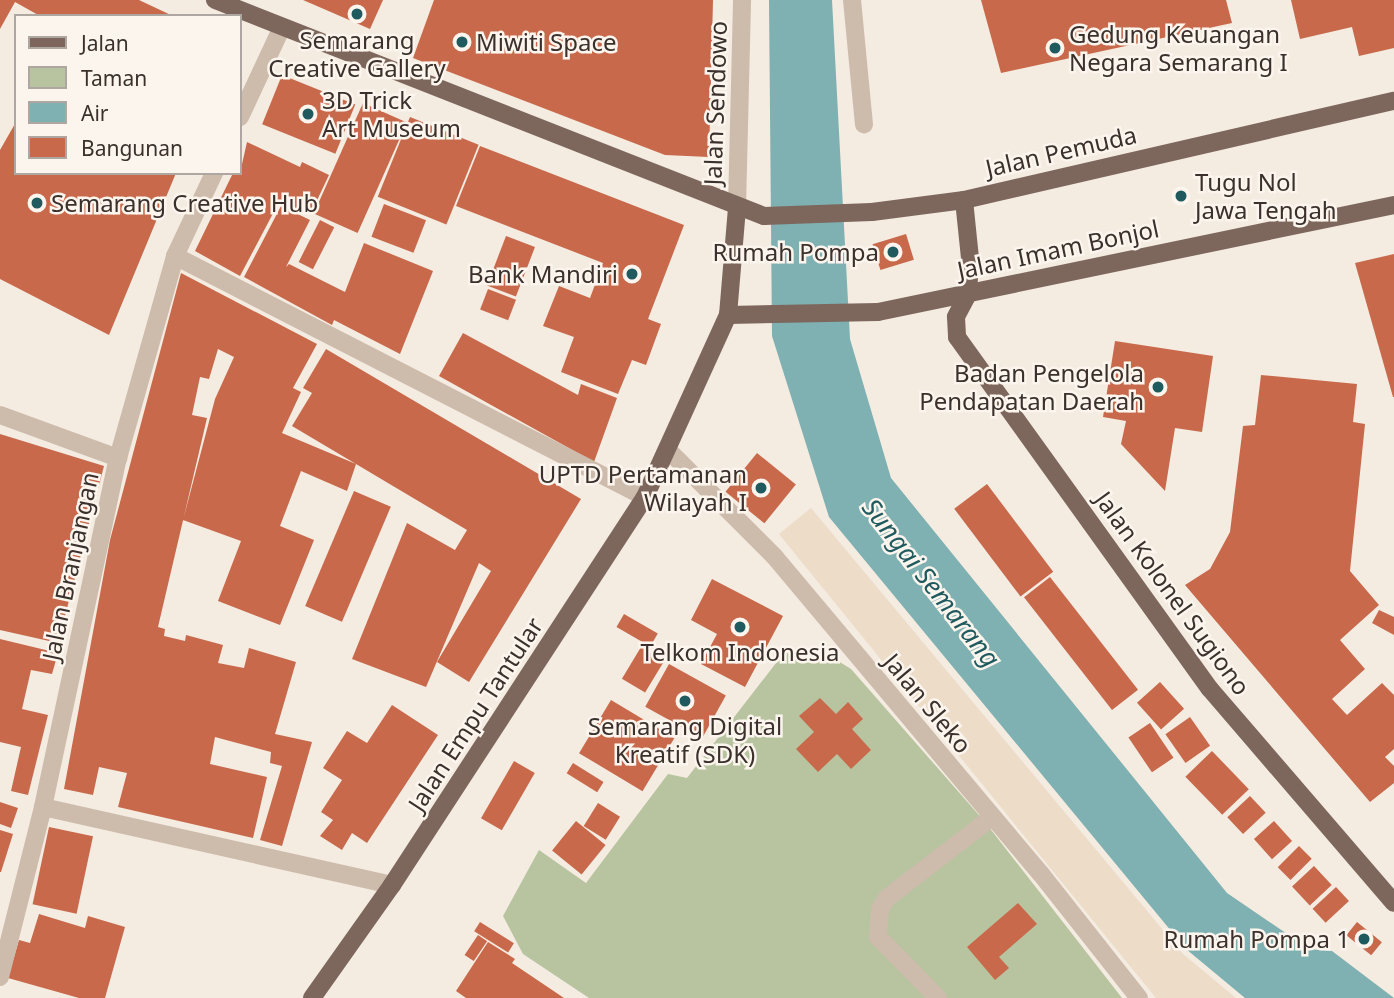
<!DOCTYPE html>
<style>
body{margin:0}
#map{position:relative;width:1394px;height:998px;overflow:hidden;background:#f4ebe1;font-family:"Noto Sans",sans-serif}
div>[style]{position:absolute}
.green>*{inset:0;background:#b8c4a0}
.plaza>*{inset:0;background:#ecdcc8}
.water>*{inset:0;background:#7fb0b2}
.building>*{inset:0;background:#c8694b;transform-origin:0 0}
.minor>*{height:18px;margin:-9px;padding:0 9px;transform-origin:9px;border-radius:9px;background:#cdbbac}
.major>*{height:18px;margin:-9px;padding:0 9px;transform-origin:9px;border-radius:9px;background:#7d675c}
.dots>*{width:19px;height:19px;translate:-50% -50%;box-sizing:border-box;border:4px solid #fbf5ee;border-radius:50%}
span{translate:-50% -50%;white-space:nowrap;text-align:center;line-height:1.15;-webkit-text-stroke:5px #fbf5ee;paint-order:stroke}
.poi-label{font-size:24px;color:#3b302b}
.left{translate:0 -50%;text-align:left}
.right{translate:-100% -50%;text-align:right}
.street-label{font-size:24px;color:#3b302b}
.water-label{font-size:26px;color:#1f5a5e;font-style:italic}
.legend{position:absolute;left:14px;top:14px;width:228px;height:161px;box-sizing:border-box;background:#fbf5ee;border:2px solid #aea6a0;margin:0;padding:9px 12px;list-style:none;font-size:21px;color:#3b302b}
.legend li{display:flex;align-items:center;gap:14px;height:35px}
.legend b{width:35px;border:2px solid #aea6a0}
</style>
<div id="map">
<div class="green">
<div style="clip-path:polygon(817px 648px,851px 669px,985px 822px,1122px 998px,589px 998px,523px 954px,503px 916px,539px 850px,586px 883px,668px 774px,687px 778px,783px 654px)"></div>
</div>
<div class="plaza">
<div style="clip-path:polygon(811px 508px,1183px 954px,1236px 998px,1156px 998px,779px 534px)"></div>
</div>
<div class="water">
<div style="clip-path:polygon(769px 0,832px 0,850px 339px,891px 478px,1227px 893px,1309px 949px,1332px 951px,1394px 998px,1245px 998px,1186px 949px,829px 517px,772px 336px)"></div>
</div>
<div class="building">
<div style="clip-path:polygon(0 0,139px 0,173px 16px,40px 16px,15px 2px,0 29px)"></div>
<div style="clip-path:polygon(303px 0,383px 0,370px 29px)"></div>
<div style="clip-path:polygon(434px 0,713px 0,709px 157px,665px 155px,413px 58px)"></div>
<div style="clip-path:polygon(981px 0,1226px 0,1232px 23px,1001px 73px)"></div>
<div style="clip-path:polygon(1291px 0,1394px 0,1394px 48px,1359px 56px,1352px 27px,1300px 39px)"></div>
<div style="left:282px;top:75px;width:79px;height:53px;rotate:22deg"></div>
<div style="left:363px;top:103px;width:48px;height:121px;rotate:24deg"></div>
<div style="left:410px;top:117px;width:74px;height:86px;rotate:22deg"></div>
<div style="clip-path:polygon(16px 122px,16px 173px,176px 173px,109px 335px,0 279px,0 150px)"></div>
<div style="clip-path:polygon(247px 142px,300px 167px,302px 162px,329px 175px,311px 213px,279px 202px,240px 276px,195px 251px,233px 173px,240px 173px)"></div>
<div style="clip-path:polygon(480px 146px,684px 225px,648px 319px,661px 324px,646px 365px,632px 360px,618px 394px,561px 372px,574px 337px,543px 326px,559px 286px,590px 298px,603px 263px,456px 206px)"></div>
<div style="left:384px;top:204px;width:45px;height:35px;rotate:21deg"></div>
<div style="clip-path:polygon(281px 206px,310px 220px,286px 267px,289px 264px,345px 292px,364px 243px,433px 271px,400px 354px,334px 320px,332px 325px,244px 277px)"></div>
<div style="left:320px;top:220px;width:16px;height:47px;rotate:27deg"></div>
<div style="left:906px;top:234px;width:27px;height:35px;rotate:73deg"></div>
<div style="left:506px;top:236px;width:31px;height:53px;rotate:21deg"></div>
<div style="clip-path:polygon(1394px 254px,1394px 397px,1393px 397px,1355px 263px)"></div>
<div style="clip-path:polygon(181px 273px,317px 344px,293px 388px,301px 392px,282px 433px,356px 464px,292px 426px,312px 393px,303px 388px,326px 349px,581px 499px,469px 682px,437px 662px,491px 571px,479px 563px,426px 687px,352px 659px,407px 523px,455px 550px,467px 530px,356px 464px,347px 491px,301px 471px,280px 526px,314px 540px,280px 625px,218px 601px,241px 541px,183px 520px,215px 399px,234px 357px,218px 349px,209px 379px,200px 377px,192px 415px,207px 418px,158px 627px,165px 629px,164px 636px,185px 641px,186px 635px,223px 645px,218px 663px,244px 668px,249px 648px,296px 662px,275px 734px,312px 742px,282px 846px,260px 840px,282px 766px,270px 763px,271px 752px,226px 740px,215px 737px,210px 764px,267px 777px,253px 838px,118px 807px,127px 773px,99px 767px,93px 795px,64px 789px,110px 540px)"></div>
<div style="left:488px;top:289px;width:30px;height:22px;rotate:21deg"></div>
<div style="clip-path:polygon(463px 333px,578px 395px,581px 384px,617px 398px,594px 462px,439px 376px)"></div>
<div style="clip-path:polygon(1115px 341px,1213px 356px,1202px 432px,1175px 428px,1165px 491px,1121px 444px,1126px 421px,1103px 417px)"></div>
<div style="clip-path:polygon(1261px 375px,1357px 384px,1353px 422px,1365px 424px,1350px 571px,1379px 605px,1340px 640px,1365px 669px,1332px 699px,1347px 715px,1382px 683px,1394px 695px,1394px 749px,1385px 757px,1394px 766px,1394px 783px,1370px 802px,1185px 585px,1210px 569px,1230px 532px,1243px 426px,1255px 425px)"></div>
<div style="clip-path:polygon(0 434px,104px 466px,58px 643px,0 630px)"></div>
<div style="left:757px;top:453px;width:50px;height:50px;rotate:39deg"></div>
<div style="left:987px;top:484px;width:110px;height:41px;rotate:53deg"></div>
<div style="left:354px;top:491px;width:40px;height:125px;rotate:23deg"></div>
<div style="left:1050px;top:577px;width:143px;height:33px;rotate:52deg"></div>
<div style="clip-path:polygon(712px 579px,783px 616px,745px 687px,701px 664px,717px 634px,691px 620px)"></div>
<div style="clip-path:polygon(1379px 610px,1394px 617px,1394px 635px,1372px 623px)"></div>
<div style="left:624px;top:614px;width:39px;height:15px;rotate:30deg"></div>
<div style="clip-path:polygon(0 639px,58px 653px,52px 674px,31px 670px,22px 709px,48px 715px,28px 795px,11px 791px,21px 747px,0 742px)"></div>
<div style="left:641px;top:647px;width:27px;height:37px;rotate:31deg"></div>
<div style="left:669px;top:664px;width:65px;height:49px;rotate:29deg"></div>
<div style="left:1160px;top:682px;width:36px;height:31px;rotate:48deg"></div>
<div style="clip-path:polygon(820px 698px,836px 714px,848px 702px,863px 719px,852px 729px,871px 750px,851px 769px,837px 754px,818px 772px,796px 749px,814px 732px,799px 716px)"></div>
<div style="left:611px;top:700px;width:74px;height:62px;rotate:31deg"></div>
<div style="clip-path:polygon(392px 705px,438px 735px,367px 843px,352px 833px,342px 850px,320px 836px,333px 820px,321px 812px,342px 780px,323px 768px,347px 731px,367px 743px)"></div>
<div style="left:1190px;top:717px;width:35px;height:30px;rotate:55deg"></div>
<div style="left:1150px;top:723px;width:42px;height:26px;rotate:56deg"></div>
<div style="left:1212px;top:751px;width:53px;height:37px;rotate:46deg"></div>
<div style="left:514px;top:761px;width:24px;height:66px;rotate:30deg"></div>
<div style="left:573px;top:763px;width:36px;height:12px;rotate:32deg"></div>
<div style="left:1250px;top:796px;width:23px;height:31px;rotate:47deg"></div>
<div style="clip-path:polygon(0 802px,18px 808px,11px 828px,0 824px)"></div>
<div style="left:598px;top:803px;width:26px;height:27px;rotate:32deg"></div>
<div style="left:576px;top:821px;width:38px;height:38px;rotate:39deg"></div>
<div style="left:1274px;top:821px;width:27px;height:27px;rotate:48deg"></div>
<div style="left:49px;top:827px;width:45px;height:79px;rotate:12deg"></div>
<div style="clip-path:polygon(0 830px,13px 834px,1px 872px,0 872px)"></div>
<div style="left:1299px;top:846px;width:18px;height:30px;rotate:45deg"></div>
<div style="left:1314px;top:866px;width:26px;height:30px;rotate:47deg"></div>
<div style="left:1336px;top:887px;width:19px;height:32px;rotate:47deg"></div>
<div style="clip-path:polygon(1018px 903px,1037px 924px,999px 957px,1009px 968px,995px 980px,967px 947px)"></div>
<div style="clip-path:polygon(39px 914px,85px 928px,88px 916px,125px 927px,105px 998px,79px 998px,8px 978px,19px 940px,30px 943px)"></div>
<div style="left:480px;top:922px;width:40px;height:11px;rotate:32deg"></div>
<div style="left:1357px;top:922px;width:32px;height:17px;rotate:39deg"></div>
<div style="left:478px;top:935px;width:11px;height:24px;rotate:34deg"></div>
<div style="clip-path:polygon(488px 942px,515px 959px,512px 963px,564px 998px,466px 998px,456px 991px)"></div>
</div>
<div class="minor">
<div style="left:852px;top:0;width:125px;rotate:84.5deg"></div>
<div style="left:240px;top:117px;width:99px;rotate:-65deg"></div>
<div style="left:737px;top:207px;width:207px;rotate:-88.6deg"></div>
<div style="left:175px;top:256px;width:528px;rotate:27.15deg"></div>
<div style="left:0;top:415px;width:126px;rotate:20deg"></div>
<div style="left:668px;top:450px;width:150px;rotate:45deg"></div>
<div style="left:774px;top:556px;width:415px;rotate:50deg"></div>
<div style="left:1041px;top:874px;width:158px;rotate:51.7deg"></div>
<div style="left:43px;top:807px;width:358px;rotate:12.6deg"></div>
<div style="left:0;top:977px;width:175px;rotate:-75.8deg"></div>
<div style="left:43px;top:807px;width:357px;rotate:-77.9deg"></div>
<div style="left:118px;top:458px;width:210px;rotate:-74.2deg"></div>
<div style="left:175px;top:256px;width:92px;rotate:-64.8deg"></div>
<div style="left:938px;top:998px;width:86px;rotate:-134.5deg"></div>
<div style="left:878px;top:937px;width:28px;rotate:-86deg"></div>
<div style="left:880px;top:909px;width:13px;rotate:-58deg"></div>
<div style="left:887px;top:898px;width:133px;rotate:-37.6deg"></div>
</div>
<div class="major">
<div style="left:215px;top:0;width:590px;rotate:21.48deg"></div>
<div style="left:764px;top:216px;width:108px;rotate:-2.1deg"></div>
<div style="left:872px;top:212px;width:93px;rotate:-7.4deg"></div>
<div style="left:964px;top:200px;width:441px;rotate:-13deg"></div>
<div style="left:964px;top:200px;width:58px;rotate:84.1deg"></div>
<div style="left:970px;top:258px;width:36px;rotate:93deg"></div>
<div style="left:968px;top:294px;width:26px;rotate:118deg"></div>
<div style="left:956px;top:317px;width:20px;rotate:87deg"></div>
<div style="left:957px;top:337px;width:433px;rotate:54.3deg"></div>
<div style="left:1210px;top:689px;width:282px;rotate:49.3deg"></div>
<div style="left:728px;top:315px;width:150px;rotate:-1.1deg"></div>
<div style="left:878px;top:312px;width:527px;rotate:-11.72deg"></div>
<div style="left:312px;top:998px;width:138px;rotate:-54.7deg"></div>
<div style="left:392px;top:885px;width:463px;rotate:-56.9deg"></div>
<div style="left:645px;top:497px;width:200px;rotate:-65.5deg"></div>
<div style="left:728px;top:315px;width:108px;rotate:-85.2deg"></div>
</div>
<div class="dots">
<div style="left:357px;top:14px;background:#1f5a5e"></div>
<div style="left:462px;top:42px;background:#1f5a5e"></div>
<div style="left:1055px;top:48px;background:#1f5a5e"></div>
<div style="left:308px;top:114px;background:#1f5a5e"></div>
<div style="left:1181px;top:196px;background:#1f5a5e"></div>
<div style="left:37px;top:203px;background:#1f5a5e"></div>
<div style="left:893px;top:252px;background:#1f5a5e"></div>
<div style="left:632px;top:274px;background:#1f5a5e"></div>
<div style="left:1158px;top:387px;background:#1f5a5e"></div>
<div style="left:761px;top:488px;background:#1f5a5e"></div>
<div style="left:740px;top:627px;background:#1f5a5e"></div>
<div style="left:685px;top:701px;background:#1f5a5e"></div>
<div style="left:1364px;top:939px;background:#1f5a5e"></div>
</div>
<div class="poi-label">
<span class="left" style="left:1069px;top:48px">Gedung Keuangan<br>Negara Semarang I</span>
<span style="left:357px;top:54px">Semarang<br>Creative Gallery</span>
<span class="left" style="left:476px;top:42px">Miwiti Space</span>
<span class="left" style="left:322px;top:114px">3D Trick<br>Art Museum</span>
<span class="left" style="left:1195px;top:196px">Tugu Nol<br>Jawa Tengah</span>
<span class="left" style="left:51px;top:203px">Semarang Creative Hub</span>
<span class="right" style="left:879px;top:252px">Rumah Pompa</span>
<span class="right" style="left:618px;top:274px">Bank Mandiri</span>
<span class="right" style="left:1144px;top:387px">Badan Pengelola<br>Pendapatan Daerah</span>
<span class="right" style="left:747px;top:488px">UPTD Pertamanan<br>Wilayah I</span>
<span style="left:740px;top:652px">Telkom Indonesia</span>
<span style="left:685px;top:740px">Semarang Digital<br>Kreatif (SDK)</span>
<span class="right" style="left:1350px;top:939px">Rumah Pompa 1</span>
</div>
<div class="street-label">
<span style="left:715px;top:103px;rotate:-88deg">Jalan Sendowo</span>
<span style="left:1061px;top:151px;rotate:-13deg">Jalan Pemuda</span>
<span style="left:1058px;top:249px;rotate:-12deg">Jalan Imam Bonjol</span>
<span style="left:70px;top:566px;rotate:-78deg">Jalan Branjangan</span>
<span style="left:1173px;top:593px;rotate:54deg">Jalan Kolonel Sugiono</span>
<span style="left:928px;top:703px;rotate:50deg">Jalan Sleko</span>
<span style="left:475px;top:714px;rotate:-57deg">Jalan Empu Tantular</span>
</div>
<div class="water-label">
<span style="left:931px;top:583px;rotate:52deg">Sungai Semarang</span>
</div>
<ul class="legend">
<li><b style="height:9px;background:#7d675c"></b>Jalan</li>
<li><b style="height:19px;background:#b8c4a0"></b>Taman</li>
<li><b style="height:19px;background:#7fb0b2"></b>Air</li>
<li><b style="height:19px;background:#c8694b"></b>Bangunan</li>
</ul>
</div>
